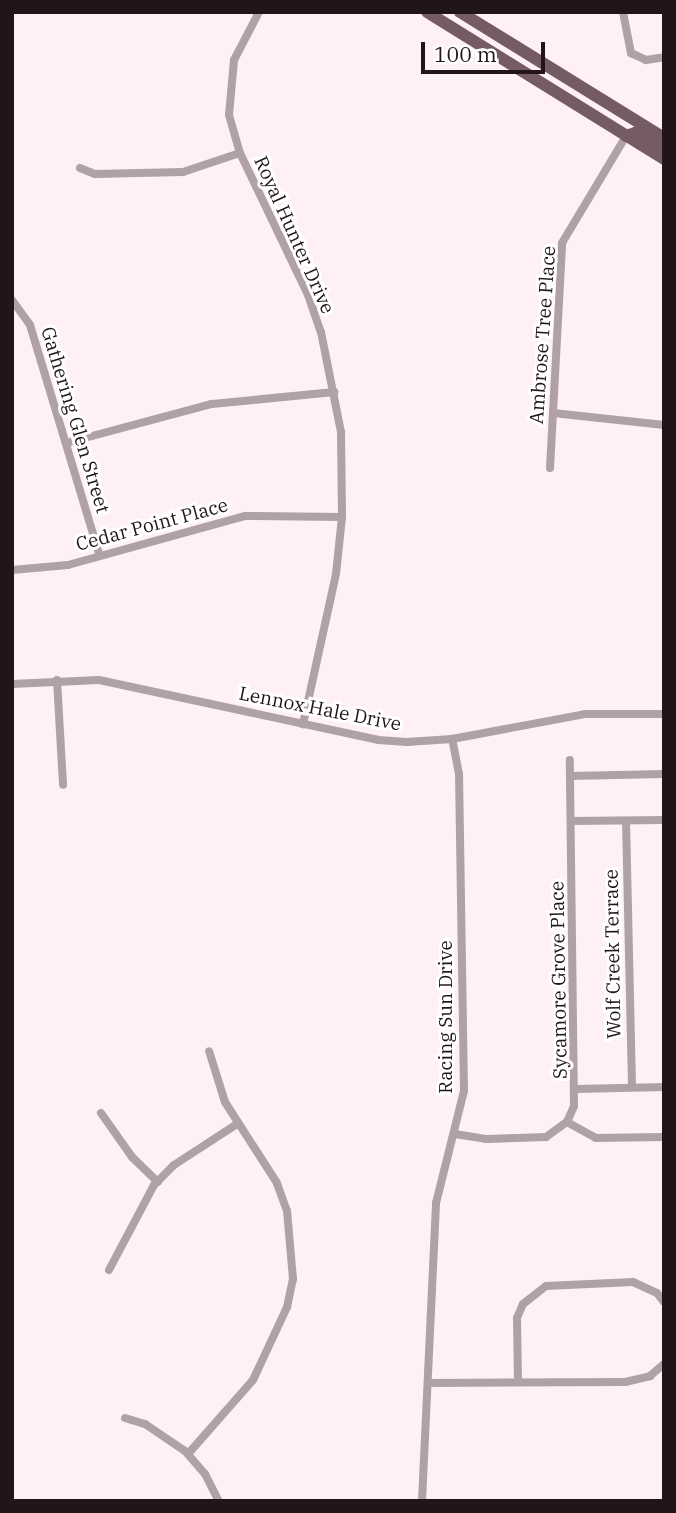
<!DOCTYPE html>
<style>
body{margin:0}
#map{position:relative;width:676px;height:1513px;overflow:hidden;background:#fff0f4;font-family:"IBM Plex Serif",serif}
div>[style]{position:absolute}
.minor>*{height:8px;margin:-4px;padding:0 4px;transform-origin:4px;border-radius:4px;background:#b0a1a5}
.primary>*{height:12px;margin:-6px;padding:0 6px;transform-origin:6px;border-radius:6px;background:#755c63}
span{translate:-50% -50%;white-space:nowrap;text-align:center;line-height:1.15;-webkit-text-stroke:6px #fff;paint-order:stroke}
.street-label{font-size:19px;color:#211519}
.frame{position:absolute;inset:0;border:14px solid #211519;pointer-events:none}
.scale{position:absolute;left:421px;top:42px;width:124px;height:32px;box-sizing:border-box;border:4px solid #211519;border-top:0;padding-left:9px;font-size:21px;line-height:24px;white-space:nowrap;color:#211519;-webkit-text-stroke:5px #fff;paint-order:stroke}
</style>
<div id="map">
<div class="minor">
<div style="left:259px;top:12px;width:54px;rotate:117.5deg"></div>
<div style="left:234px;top:60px;width:55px;rotate:95.2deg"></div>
<div style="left:229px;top:115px;width:40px;rotate:74deg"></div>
<div style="left:240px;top:153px;width:157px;rotate:64.4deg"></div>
<div style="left:308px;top:295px;width:39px;rotate:71deg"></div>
<div style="left:321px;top:332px;width:102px;rotate:78.7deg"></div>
<div style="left:341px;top:432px;width:85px;rotate:89.3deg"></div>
<div style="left:342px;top:517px;width:57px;rotate:96deg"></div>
<div style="left:336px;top:574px;width:154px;rotate:102.4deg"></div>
<div style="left:623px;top:12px;width:42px;rotate:79deg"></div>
<div style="left:631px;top:53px;width:17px;rotate:25deg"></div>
<div style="left:646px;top:60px;width:18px;rotate:-9deg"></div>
<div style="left:80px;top:168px;width:16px;rotate:22deg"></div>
<div style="left:95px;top:174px;width:88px;rotate:-1.3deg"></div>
<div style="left:183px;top:172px;width:60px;rotate:-18.4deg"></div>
<div style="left:12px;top:300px;width:31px;rotate:54deg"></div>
<div style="left:30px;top:325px;width:239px;rotate:73.2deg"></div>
<div style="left:553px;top:413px;width:112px;rotate:6.2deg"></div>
<div style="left:66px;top:443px;width:151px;rotate:-15deg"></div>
<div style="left:212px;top:404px;width:123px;rotate:-5.6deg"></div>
<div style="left:550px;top:468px;width:225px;rotate:-86.9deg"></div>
<div style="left:562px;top:243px;width:125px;rotate:-59.1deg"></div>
<div style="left:12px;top:570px;width:56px;rotate:-5.1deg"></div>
<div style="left:68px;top:565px;width:184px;rotate:-15.5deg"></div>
<div style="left:245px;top:516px;width:97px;rotate:0.6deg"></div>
<div style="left:57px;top:680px;width:105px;rotate:86.7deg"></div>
<div style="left:12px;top:684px;width:87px;rotate:-2.6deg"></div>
<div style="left:99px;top:680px;width:285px;rotate:12.1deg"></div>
<div style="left:378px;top:740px;width:29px;rotate:4deg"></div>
<div style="left:407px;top:742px;width:45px;rotate:-3.8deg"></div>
<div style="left:452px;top:739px;width:135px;rotate:-10.6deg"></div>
<div style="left:585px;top:714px;width:79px"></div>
<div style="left:570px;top:776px;width:94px;rotate:-1.2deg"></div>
<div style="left:571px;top:821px;width:93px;rotate:-0.6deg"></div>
<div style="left:626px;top:821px;width:266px;rotate:88.7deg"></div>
<div style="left:577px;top:1089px;width:87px;rotate:-1.3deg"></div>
<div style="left:101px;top:1113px;width:54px;rotate:54.8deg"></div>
<div style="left:132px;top:1157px;width:36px;rotate:44deg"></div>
<div style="left:567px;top:1122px;width:33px;rotate:29deg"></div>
<div style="left:596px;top:1138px;width:68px;rotate:-0.8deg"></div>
<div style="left:455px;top:1134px;width:31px;rotate:9deg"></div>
<div style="left:486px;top:1139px;width:60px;rotate:-1.9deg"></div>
<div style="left:546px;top:1137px;width:26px;rotate:-36deg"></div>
<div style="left:567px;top:1122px;width:17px;rotate:-66deg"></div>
<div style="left:574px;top:1106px;width:346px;rotate:-90.7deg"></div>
<div style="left:109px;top:1270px;width:96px;rotate:-62.1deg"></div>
<div style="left:154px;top:1185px;width:28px;rotate:-45deg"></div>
<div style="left:174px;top:1165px;width:75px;rotate:-33.1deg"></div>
<div style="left:518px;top:1382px;width:64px;rotate:-90.9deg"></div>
<div style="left:517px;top:1318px;width:15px;rotate:-67deg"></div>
<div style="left:523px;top:1304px;width:29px;rotate:-38deg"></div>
<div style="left:546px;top:1286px;width:87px;rotate:-2.6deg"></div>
<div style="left:633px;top:1282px;width:26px;rotate:25deg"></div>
<div style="left:657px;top:1293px;width:11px;rotate:52deg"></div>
<div style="left:428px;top:1383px;width:197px;rotate:-0.3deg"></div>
<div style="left:625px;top:1382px;width:26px;rotate:-13deg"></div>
<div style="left:650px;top:1376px;width:18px;rotate:-41deg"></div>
<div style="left:125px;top:1418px;width:21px;rotate:17deg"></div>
<div style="left:145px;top:1424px;width:48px;rotate:34deg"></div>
<div style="left:185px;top:1451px;width:30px;rotate:49deg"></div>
<div style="left:205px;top:1474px;width:30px;rotate:63deg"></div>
<div style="left:188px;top:1454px;width:98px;rotate:-48.7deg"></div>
<div style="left:253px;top:1380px;width:81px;rotate:-65deg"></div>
<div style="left:287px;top:1307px;width:29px;rotate:-78deg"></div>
<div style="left:293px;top:1279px;width:68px;rotate:-95deg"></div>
<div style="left:287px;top:1211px;width:30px;rotate:-110deg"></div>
<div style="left:277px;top:1183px;width:96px;rotate:-122.7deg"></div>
<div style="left:225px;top:1102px;width:53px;rotate:-107.4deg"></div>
<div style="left:422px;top:1501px;width:298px;rotate:-87.3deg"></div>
<div style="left:436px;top:1203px;width:115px;rotate:-76deg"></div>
<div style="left:464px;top:1091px;width:317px;rotate:-90.9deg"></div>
<div style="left:459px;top:774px;width:36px;rotate:-101deg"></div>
</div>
<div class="primary">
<div style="left:427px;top:12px;width:279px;rotate:31.8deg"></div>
<div style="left:460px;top:12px;width:240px;rotate:31.7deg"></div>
<div style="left:626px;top:136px;width:9px;rotate:-18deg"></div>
<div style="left:635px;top:133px;width:33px;rotate:27deg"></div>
</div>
<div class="street-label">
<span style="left:294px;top:235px;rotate:66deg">Royal Hunter Drive</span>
<span style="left:543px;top:335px;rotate:-86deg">Ambrose Tree Place</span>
<span style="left:75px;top:420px;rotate:73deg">Gathering Glen Street</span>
<span style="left:152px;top:525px;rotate:-15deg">Cedar Point Place</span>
<span style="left:320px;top:709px;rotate:11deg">Lennox Hale Drive</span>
<span style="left:613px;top:954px;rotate:-91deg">Wolf Creek Terrace</span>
<span style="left:559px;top:980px;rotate:-91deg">Sycamore Grove Place</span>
<span style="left:446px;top:1017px;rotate:-90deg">Racing Sun Drive</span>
</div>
<div class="frame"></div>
<div class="scale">100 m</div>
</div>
